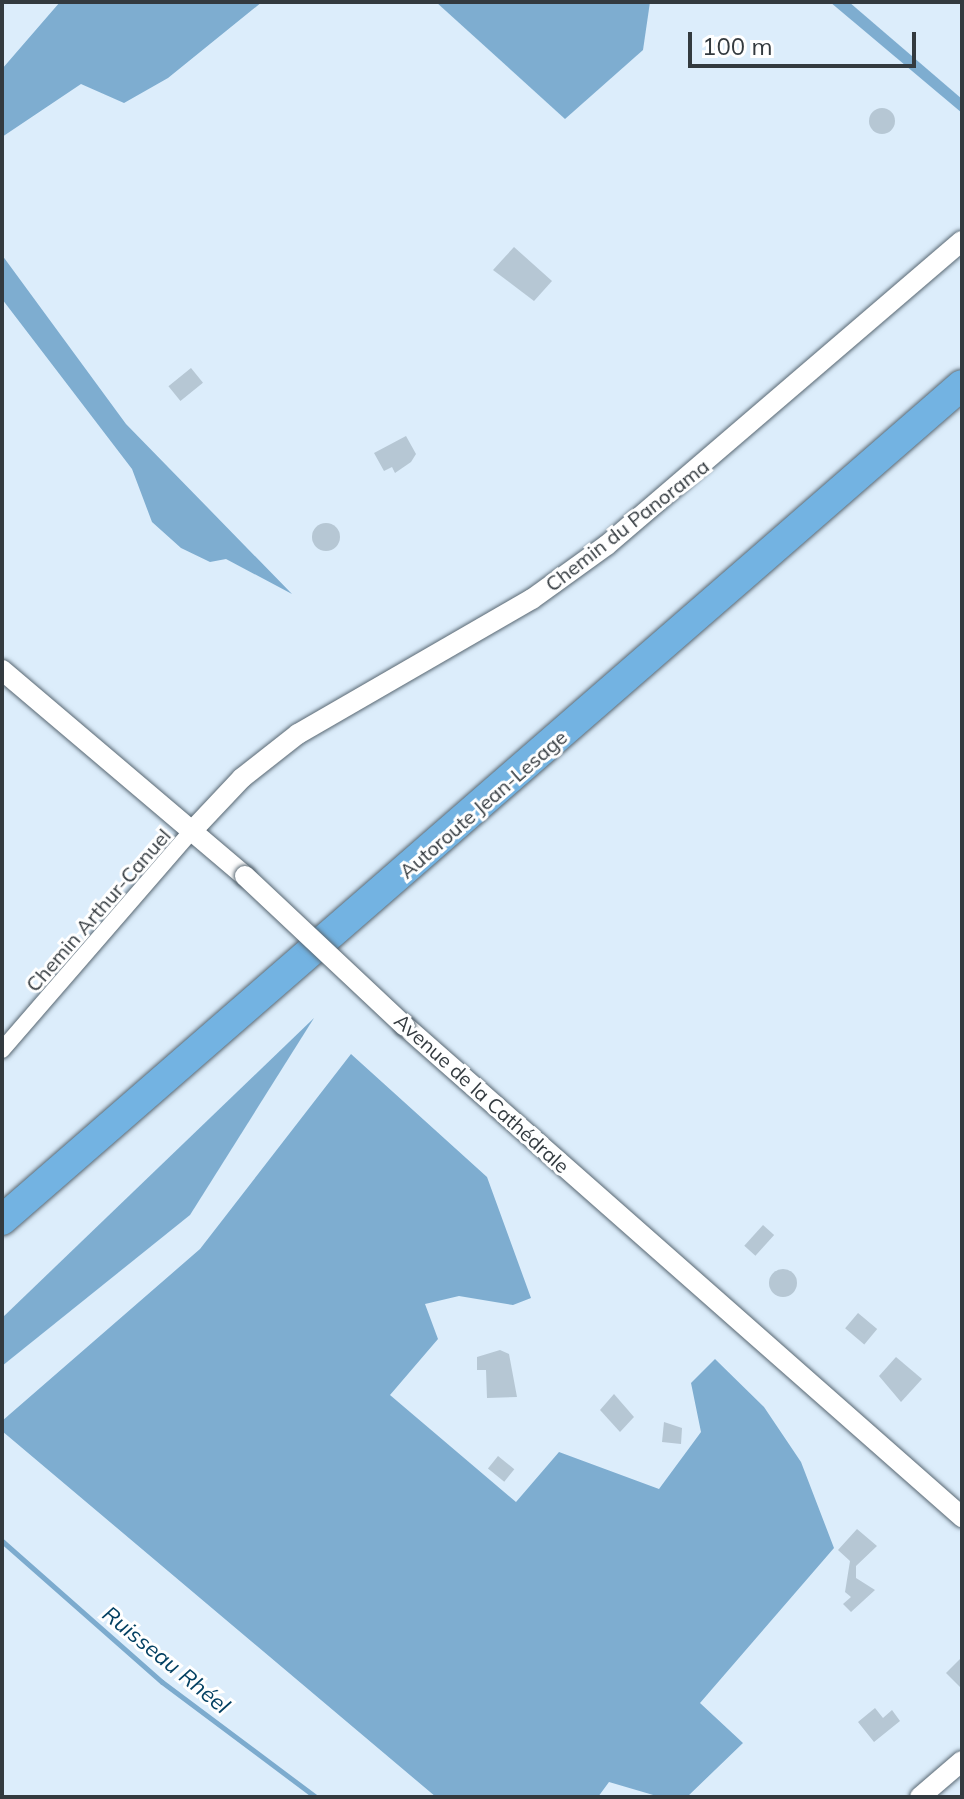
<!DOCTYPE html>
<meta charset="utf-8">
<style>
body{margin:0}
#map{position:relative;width:964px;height:1799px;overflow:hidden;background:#dcedfb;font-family:Mulish,sans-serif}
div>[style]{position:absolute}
.forest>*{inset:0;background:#7eadd0}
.stream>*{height:5px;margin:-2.5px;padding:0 2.5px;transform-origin:2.5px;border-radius:2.5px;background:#7cabce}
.building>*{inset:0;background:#b6c7d4;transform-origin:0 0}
.round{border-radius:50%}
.roads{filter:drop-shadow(0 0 2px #586772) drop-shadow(0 0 2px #586772)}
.minor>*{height:16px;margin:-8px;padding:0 8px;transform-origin:8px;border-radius:8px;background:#fff}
.tertiary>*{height:20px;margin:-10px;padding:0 10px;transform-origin:10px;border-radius:10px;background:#fff}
.motorway>*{height:30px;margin:-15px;padding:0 15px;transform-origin:15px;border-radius:15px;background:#73b3e2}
.bridges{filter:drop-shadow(0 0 2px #586772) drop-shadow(0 0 2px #586772)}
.tertiary-bridge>*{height:20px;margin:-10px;padding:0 10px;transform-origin:10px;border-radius:10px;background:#fff}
span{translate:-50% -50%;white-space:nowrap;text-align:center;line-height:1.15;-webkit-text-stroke:6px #fff;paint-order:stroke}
.street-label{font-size:20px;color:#333a3f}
.water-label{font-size:22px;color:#034062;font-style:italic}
.frame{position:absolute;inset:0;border:4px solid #333a3f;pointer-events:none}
.scale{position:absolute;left:688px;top:32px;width:228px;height:36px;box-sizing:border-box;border:4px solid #333a3f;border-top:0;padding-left:10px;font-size:24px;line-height:28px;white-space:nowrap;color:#333a3f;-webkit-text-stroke:6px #fff;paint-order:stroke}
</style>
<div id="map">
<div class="forest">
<div style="clip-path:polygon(60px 2px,262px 2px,168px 78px,124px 103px,81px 84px,2px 137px,2px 69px)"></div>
<div style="clip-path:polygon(436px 2px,650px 2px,643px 50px,565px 119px)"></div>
<div style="clip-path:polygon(830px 2px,849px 2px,962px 99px,962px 113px)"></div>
<div style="clip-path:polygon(2px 255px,126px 424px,292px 594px,226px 559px,210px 562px,181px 548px,152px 522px,132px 469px,2px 299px)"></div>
<div style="clip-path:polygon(314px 1018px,190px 1215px,2px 1366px,2px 1318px)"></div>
<div style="clip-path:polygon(351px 1054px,487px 1177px,531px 1298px,513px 1305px,459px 1296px,425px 1304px,438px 1339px,390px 1395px,516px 1502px,559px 1452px,659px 1489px,701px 1432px,691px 1383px,715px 1359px,764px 1407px,801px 1462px,834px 1548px,700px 1703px,743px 1743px,687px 1797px,660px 1797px,609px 1782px,598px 1797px,436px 1797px,2px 1431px,2px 1421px,200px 1249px)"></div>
</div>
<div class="stream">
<div style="left:2px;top:1541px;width:213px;rotate:41.4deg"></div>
<div style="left:162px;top:1682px;width:192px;rotate:36.8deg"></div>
</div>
<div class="building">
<div class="round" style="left:869px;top:108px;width:26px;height:26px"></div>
<div style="clip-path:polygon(514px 247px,552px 281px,534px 301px,493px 270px)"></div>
<div style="left:191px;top:368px;width:19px;height:29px;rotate:51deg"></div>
<div style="clip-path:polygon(406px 436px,416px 454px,411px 462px,395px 473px,392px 467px,384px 471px,374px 453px)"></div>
<div class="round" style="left:312px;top:523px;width:28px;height:28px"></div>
<div style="left:763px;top:1225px;width:15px;height:28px;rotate:42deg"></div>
<div class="round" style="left:769px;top:1269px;width:28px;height:28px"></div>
<div style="left:858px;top:1313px;width:25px;height:20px;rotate:40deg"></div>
<div style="clip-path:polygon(500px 1350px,509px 1354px,517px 1397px,487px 1398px,486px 1370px,477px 1370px,477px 1357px)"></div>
<div style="clip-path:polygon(896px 1357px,922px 1379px,901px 1402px,879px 1376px)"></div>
<div style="clip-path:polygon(614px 1394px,634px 1417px,620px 1432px,600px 1410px)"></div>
<div style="clip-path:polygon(664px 1422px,682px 1428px,681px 1444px,662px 1442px)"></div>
<div style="left:498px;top:1456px;width:21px;height:16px;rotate:39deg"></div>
<div style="clip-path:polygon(857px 1529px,877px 1546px,856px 1566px,856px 1578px,875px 1590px,851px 1612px,843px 1604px,851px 1597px,845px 1592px,850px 1561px,838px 1550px)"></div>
<div style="clip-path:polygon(962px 1657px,962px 1689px,946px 1673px)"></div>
<div style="clip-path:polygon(875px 1708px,883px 1718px,892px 1710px,900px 1721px,874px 1742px,858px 1722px)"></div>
</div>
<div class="roads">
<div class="minor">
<div style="left:2px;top:1050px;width:290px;rotate:-49.1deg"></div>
</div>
<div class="tertiary">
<div style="left:2px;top:670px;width:319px;rotate:40.3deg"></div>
<div style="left:192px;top:831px;width:73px;rotate:-46.7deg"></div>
<div style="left:242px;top:778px;width:71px;rotate:-38.2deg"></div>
<div style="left:298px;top:734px;width:270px;rotate:-30deg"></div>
<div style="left:532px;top:599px;width:92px;rotate:-35.8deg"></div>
<div style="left:607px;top:545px;width:467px;rotate:-40.6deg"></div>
<div style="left:405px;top:1026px;width:743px;rotate:41.4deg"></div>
<div style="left:920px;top:1797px;width:55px;rotate:-40.6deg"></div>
</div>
<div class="motorway">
<div style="left:2px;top:1220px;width:1272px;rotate:-41.02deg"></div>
</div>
</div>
<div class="bridges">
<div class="tertiary-bridge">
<div style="left:245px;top:876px;width:219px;rotate:43.2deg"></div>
</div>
</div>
<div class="street-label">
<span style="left:627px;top:525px;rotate:-38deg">Chemin du Panorama</span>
<span style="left:483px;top:804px;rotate:-41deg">Autoroute Jean-Lesage</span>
<span style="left:98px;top:910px;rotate:-49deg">Chemin Arthur-Canuel</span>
<span style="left:482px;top:1093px;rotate:42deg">Avenue de la Cathédrale</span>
</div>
<div class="water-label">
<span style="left:166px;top:1660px;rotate:39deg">Ruisseau Rhéel</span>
</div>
<div class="frame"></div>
<div class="scale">100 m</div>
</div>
